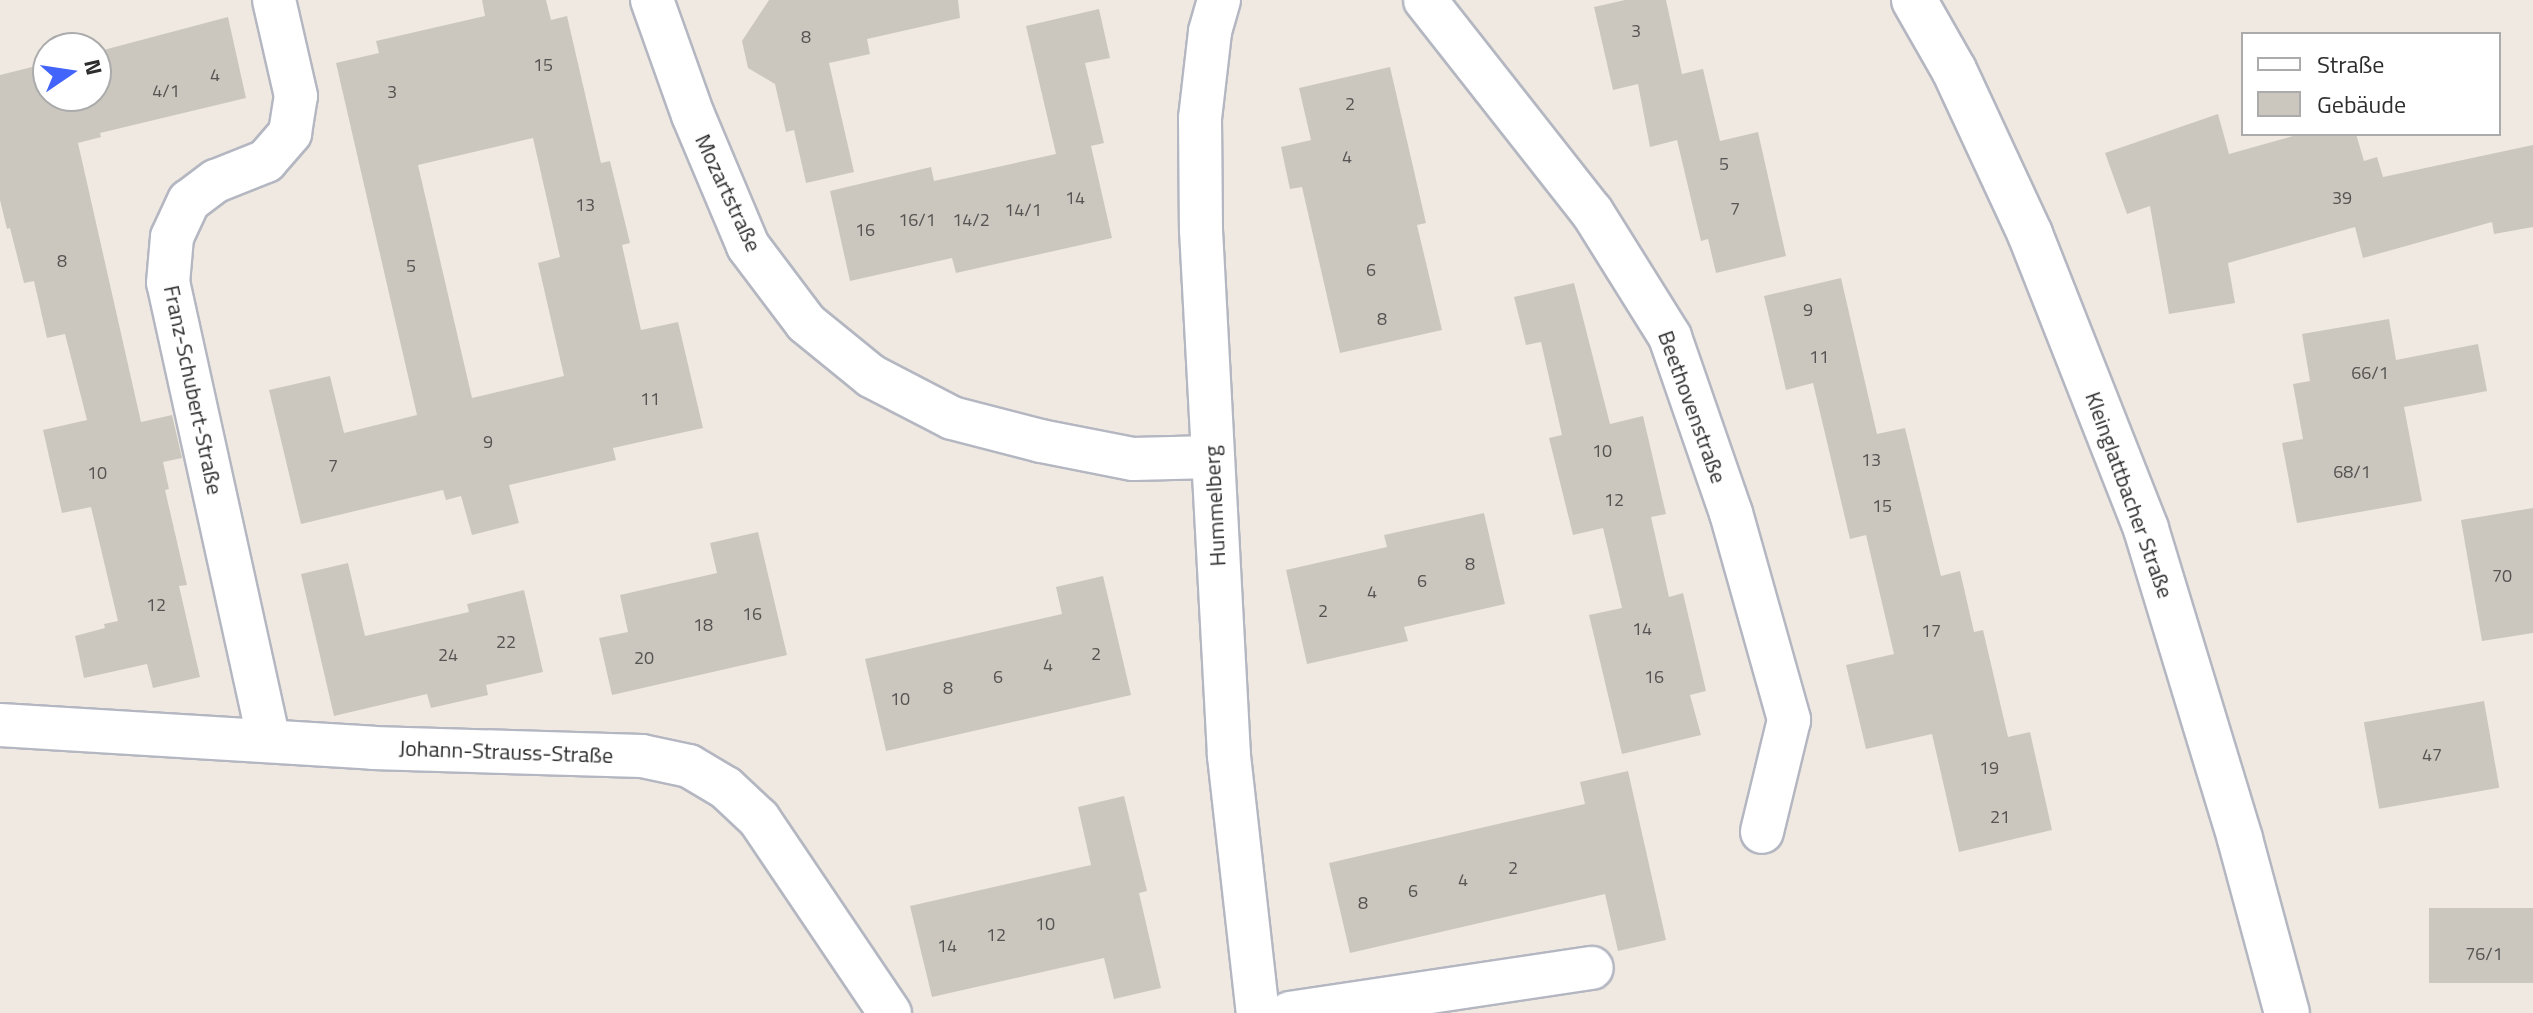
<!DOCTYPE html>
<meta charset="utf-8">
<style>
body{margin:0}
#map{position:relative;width:2533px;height:1013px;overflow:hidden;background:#efe9e1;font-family:"Titillium Web",sans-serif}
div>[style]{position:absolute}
.building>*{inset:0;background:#cbc7bf;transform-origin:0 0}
.roads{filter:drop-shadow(2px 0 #b4b7c1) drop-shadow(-2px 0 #b4b7c1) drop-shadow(0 2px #b4b7c1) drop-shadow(0 -2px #b4b7c1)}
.street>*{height:42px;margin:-21px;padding:0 21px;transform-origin:21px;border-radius:21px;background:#fff}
.secondary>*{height:44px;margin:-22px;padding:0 22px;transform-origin:22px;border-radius:22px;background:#fff}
span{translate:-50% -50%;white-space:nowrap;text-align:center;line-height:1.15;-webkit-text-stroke:8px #fff;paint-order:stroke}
.number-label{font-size:18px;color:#555452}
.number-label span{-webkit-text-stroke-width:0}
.street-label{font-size:22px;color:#2e2e2e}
.legend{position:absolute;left:2241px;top:32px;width:260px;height:104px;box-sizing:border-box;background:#fff;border:2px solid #ababab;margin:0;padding:10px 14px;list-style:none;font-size:24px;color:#2e2e2e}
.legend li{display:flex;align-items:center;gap:16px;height:40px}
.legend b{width:40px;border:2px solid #ababab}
.north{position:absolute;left:32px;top:32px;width:80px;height:80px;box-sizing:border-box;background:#fff;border:2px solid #ababab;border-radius:50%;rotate:77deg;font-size:22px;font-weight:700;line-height:32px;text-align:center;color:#2e2e2e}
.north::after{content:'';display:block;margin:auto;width:28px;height:36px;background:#4264fb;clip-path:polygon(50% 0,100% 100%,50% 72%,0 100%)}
</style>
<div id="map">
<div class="building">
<div style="clip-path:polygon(evenodd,482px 0,546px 0,551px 20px,567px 16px,601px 163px,610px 161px,630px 243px,622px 245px,641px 330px,678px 322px,703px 428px,613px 448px,616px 460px,509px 485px,519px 523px,472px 535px,461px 496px,446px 500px,443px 490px,301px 524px,269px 390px,330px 376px,344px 433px,417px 415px,336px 63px,379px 53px,376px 41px,485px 16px,482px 0,533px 138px,560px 257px,538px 263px,564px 376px,472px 398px,418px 165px,533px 138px)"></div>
<div style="clip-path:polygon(769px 0,958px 0,960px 18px,867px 39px,870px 54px,829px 63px,854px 172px,806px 183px,794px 130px,786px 132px,775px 84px,748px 68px,742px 41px)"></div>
<div style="clip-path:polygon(1625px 0,1666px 0,1682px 74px,1703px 69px,1720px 141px,1758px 132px,1786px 256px,1716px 273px,1708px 239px,1701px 241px,1677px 140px,1650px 147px,1638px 84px,1613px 90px,1594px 7px)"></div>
<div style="clip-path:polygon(1099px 9px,1110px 58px,1085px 63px,1104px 143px,1091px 146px,1112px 238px,956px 273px,952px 258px,850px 281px,830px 191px,931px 167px,934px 181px,1056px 154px,1026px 26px)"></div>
<div style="clip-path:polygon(228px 17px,246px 98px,100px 133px,101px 137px,78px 143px,141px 422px,172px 415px,182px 458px,163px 462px,169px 489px,165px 490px,187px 585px,179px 586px,200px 677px,153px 688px,147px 664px,84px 678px,75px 636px,105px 628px,104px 624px,118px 621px,91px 507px,62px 513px,43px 430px,87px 420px,65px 334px,47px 338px,34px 281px,24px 283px,10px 228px,7px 229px,0 200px,0 75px,48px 63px,48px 96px,96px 96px,96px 52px)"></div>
<div style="clip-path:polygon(1390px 67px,1426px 223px,1417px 225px,1442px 330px,1340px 353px,1302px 187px,1290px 189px,1281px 147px,1311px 140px,1299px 88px)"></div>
<div style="clip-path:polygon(2218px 114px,2229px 154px,2300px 134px,2356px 134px,2364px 161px,2377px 157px,2383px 177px,2533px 145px,2533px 227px,2494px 234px,2492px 222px,2363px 258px,2355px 227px,2228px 263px,2235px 303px,2169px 314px,2150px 206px,2127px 214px,2105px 153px)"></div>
<div style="clip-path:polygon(1841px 278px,1877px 434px,1905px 428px,1941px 576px,1960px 571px,1974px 632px,1983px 630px,2008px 737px,2030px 732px,2052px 830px,1959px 852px,1932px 734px,1866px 749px,1846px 665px,1894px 654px,1866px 535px,1850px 539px,1813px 383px,1786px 390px,1764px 296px)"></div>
<div style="clip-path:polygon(1574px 283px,1610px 424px,1643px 416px,1666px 514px,1651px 517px,1669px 597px,1683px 593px,1706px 691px,1690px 695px,1701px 735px,1622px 754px,1589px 615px,1622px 608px,1603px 528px,1573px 535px,1549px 438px,1562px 435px,1541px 342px,1526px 345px,1514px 297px)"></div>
<div style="clip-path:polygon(2389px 319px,2396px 360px,2478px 344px,2487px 391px,2404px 407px,2422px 501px,2297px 523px,2282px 443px,2303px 439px,2293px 384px,2310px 381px,2302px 334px)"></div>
<div style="clip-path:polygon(2533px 508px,2533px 633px,2482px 641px,2461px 520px)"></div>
<div style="clip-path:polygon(1484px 513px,1505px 604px,1404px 627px,1408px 641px,1307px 664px,1286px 570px,1387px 547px,1384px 535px)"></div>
<div style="clip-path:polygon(758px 532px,787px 655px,612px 695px,599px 638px,628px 632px,620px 595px,717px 573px,710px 543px)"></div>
<div style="clip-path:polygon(348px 563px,365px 636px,469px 612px,467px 604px,524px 590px,543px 672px,486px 685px,488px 695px,431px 708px,427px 694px,334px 716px,301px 574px)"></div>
<div style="clip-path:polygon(1103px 576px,1131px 695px,886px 751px,865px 659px,1062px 614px,1056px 587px)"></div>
<div style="left:2484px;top:701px;width:88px;height:122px;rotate:80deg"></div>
<div style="clip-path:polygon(1628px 771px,1666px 940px,1618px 951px,1605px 894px,1350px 953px,1329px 863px,1585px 804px,1580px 782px)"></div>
<div style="clip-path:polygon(1124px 796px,1147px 891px,1139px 893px,1161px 988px,1114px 999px,1104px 958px,932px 997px,910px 906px,1091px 865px,1078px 807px)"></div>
<div style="left:2533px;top:908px;width:75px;height:104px;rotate:90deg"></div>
</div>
<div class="roads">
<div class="street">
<div style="left:652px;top:0;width:122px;rotate:70.4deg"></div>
<div style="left:693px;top:115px;width:142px;rotate:67.2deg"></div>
<div style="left:748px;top:246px;width:96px;rotate:53deg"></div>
<div style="left:806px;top:323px;width:84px;rotate:39.2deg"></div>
<div style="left:871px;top:376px;width:91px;rotate:27.4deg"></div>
<div style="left:952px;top:418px;width:92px;rotate:14.5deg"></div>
<div style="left:1041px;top:441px;width:94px;rotate:11.1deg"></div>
<div style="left:1133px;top:459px;width:79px;rotate:-1.5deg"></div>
<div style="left:1219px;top:0;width:33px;rotate:106deg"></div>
<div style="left:1210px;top:32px;width:87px;rotate:96.6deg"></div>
<div style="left:1200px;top:118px;width:112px;rotate:89.5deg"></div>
<div style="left:1201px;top:230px;width:527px;rotate:86.95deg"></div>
<div style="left:1229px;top:756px;width:259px;rotate:83.6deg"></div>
<div style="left:1425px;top:0;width:270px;rotate:51.8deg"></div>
<div style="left:1592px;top:212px;width:147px;rotate:58deg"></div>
<div style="left:1670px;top:337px;width:186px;rotate:70.9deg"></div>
<div style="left:1731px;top:513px;width:215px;rotate:74.3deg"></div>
<div style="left:1789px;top:720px;width:115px;rotate:103.6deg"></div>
<div style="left:0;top:725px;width:374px;rotate:3.5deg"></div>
<div style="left:373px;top:748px;width:269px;rotate:1.7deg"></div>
<div style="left:642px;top:756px;width:48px;rotate:12deg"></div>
<div style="left:689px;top:766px;width:43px;rotate:30.7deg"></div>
<div style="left:726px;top:788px;width:45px;rotate:43.2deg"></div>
<div style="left:759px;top:819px;width:234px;rotate:56deg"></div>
<div style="left:269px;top:741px;width:469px;rotate:-102.4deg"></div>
<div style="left:168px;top:283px;width:46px;rotate:-85deg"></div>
<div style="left:172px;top:237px;width:40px;rotate:-65deg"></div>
<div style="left:189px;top:201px;width:34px;rotate:-37deg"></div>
<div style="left:216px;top:181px;width:54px;rotate:-21.8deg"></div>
<div style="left:266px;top:161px;width:37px;rotate:-49deg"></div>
<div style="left:290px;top:133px;width:37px;rotate:-81deg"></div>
<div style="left:296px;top:96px;width:98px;rotate:-102.9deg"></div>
<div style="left:1290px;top:1013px;width:305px;rotate:-8.5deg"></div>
</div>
<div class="secondary">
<div style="left:1914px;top:0;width:81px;rotate:60.3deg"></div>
<div style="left:1954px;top:70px;width:181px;rotate:65.1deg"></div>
<div style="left:2030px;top:234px;width:317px;rotate:68.5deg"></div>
<div style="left:2146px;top:529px;width:324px;rotate:73.1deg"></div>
<div style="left:2240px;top:839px;width:180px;rotate:74.9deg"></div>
</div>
</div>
<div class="number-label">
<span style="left:1636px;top:31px">3</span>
<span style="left:806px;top:37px">8</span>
<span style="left:543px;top:65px">15</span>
<span style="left:215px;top:75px">4</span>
<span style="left:166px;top:91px">4/1</span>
<span style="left:392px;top:92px">3</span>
<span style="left:1350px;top:104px">2</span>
<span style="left:1347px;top:157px">4</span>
<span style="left:1724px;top:164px">5</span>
<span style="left:1075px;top:198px">14</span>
<span style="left:2342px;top:198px">39</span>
<span style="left:585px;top:205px">13</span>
<span style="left:1735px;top:209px">7</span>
<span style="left:1023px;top:210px">14/1</span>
<span style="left:917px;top:220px">16/1</span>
<span style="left:971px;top:220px">14/2</span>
<span style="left:865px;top:230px">16</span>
<span style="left:62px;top:261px">8</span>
<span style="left:411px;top:266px">5</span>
<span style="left:1371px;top:270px">6</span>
<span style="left:1808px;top:310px">9</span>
<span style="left:1382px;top:319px">8</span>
<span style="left:1819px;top:357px">11</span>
<span style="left:2370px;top:373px">66/1</span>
<span style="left:650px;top:399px">11</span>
<span style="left:488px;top:442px">9</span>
<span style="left:1602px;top:451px">10</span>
<span style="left:1871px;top:460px">13</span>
<span style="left:333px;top:466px">7</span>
<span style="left:2352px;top:472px">68/1</span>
<span style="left:97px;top:473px">10</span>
<span style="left:1614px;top:500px">12</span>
<span style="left:1882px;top:506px">15</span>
<span style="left:1470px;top:564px">8</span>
<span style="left:2502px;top:576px">70</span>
<span style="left:1422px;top:581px">6</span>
<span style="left:1372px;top:592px">4</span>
<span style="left:156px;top:605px">12</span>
<span style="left:1323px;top:611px">2</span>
<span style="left:752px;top:614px">16</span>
<span style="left:703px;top:625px">18</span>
<span style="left:1642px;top:629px">14</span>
<span style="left:1931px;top:631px">17</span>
<span style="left:506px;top:642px">22</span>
<span style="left:1096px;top:654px">2</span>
<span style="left:448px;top:655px">24</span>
<span style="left:644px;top:658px">20</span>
<span style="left:1048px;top:665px">4</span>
<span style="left:998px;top:677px">6</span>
<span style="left:1654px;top:677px">16</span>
<span style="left:948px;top:688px">8</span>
<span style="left:900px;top:699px">10</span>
<span style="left:2432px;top:755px">47</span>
<span style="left:1989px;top:768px">19</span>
<span style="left:2000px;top:817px">21</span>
<span style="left:1513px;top:868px">2</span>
<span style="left:1463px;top:880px">4</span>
<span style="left:1413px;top:891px">6</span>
<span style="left:1363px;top:903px">8</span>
<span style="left:1045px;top:924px">10</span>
<span style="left:996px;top:935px">12</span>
<span style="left:947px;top:946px">14</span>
<span style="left:2484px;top:954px">76/1</span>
</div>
<div class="street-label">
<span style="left:728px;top:193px;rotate:65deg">Mozartstraße</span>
<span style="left:193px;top:390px;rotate:78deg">Franz-Schubert-Straße</span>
<span style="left:1692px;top:407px;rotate:70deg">Beethovenstraße</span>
<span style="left:2129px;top:495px;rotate:70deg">Kleinglattbacher Straße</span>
<span style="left:1215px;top:506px;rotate:-93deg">Hummelberg</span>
<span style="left:506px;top:752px;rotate:2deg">Johann-Strauss-Straße</span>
</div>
<ul class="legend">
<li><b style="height:10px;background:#fff"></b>Straße</li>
<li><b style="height:22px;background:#cbc7bf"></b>Gebäude</li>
</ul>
<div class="north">N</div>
</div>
